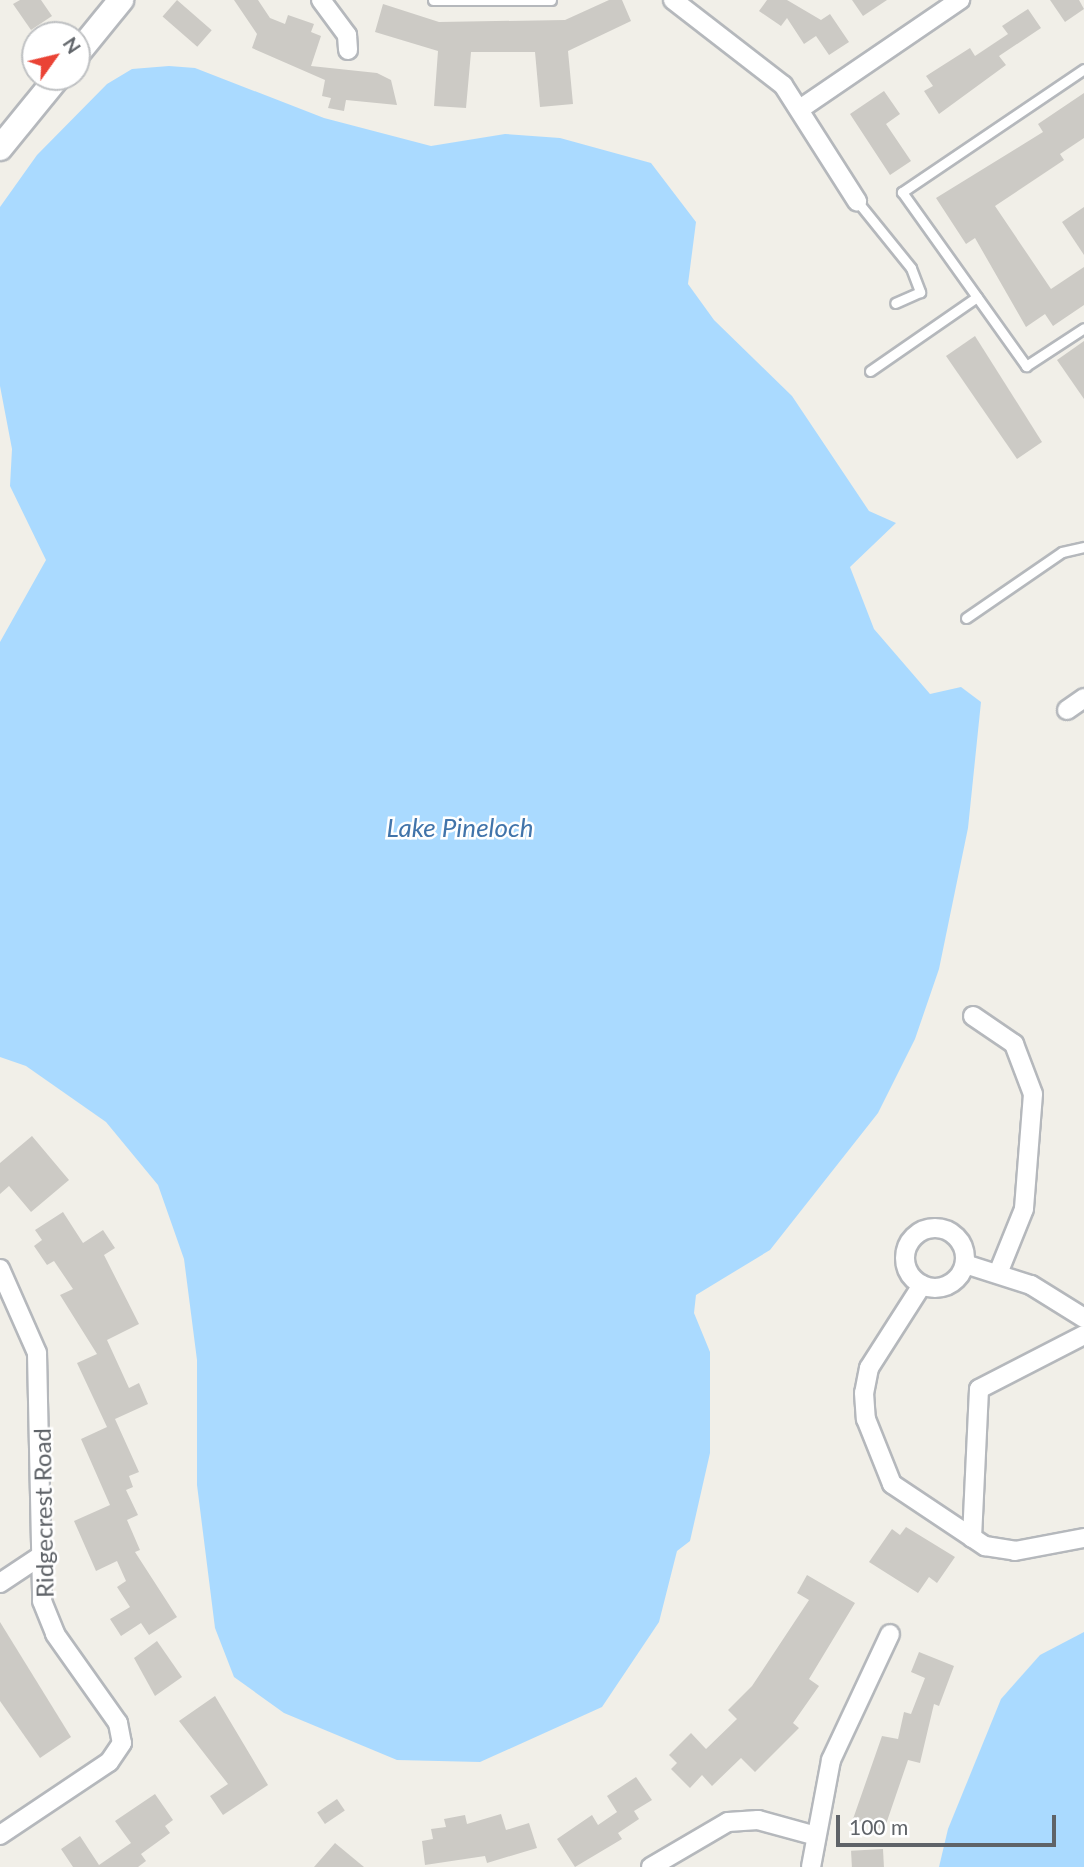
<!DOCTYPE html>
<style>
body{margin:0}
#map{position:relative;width:1084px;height:1867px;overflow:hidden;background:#f1efe8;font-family:Lato,sans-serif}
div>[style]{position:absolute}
.water>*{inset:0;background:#aadaff}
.building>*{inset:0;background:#cccac5;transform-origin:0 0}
.roads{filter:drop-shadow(2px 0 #b5b8bc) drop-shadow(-2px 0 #b5b8bc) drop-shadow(0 2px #b5b8bc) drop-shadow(0 -2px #b5b8bc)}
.lane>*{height:9px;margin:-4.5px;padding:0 4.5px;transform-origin:4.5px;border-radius:4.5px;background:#fff}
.street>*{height:18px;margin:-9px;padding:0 9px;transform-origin:9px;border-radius:9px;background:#fff}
.street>.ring{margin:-9px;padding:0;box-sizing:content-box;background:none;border:18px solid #fff;border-radius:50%}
.secondary>*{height:24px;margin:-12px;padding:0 12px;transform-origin:12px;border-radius:12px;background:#fff}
span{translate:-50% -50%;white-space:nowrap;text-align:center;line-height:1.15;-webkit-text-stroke:5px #fff;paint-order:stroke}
.street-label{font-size:24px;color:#5f6368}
.water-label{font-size:26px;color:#4174aa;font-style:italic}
.north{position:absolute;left:21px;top:21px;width:70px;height:70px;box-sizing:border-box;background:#fff;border:2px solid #bfc1c3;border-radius:50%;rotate:56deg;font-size:19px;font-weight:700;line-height:28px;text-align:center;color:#5f6368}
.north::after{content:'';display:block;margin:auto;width:24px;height:32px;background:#ea4335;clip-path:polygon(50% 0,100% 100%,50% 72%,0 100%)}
.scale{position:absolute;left:836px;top:1815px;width:220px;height:32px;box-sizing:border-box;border:4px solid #5f6368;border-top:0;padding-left:9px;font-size:21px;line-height:24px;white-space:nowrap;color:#5f6368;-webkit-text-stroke:5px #fff;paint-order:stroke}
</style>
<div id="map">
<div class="water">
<div style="clip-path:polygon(169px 66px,195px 68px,324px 118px,431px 146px,505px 134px,560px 138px,651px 163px,696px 222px,688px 284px,714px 320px,792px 396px,869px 511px,896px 523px,850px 567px,874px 629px,930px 694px,961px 687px,981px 702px,968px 828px,939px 969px,915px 1039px,878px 1113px,770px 1250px,696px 1295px,694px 1313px,710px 1352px,710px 1453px,690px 1541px,677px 1551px,659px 1622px,602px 1707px,480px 1762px,397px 1760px,284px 1713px,234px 1677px,215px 1628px,197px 1485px,197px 1360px,184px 1259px,158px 1185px,106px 1122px,26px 1066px,0 1057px,0 642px,46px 560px,10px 486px,12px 449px,0 386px,0 207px,37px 155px,107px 84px,132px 69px)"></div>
<div style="clip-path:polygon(1084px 1632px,1084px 1867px,939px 1867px,948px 1829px,1001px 1699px,1040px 1655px)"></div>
</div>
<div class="building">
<div style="clip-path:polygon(20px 0,41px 0,52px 16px,31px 30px,13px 4px)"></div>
<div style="left:177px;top:0;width:46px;height:22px;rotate:41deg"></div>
<div style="clip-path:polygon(234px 0,258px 0,270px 18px,285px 24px,288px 15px,314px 24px,311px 32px,321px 36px,311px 66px,377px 73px,391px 80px,397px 105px,346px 100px,344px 111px,328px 108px,331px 98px,322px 96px,325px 80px,252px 48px,257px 34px)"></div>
<div style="clip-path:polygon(609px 0,622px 0,631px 21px,568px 51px,573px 104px,540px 107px,535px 52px,471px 52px,466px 108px,434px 106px,438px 51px,375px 32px,383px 4px,439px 22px,565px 20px)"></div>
<div style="clip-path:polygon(767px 0,787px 0,821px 20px,830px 14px,849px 42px,829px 55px,816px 36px,804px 44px,787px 18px,781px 26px,759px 11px)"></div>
<div style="clip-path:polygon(852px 0,887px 0,863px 16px)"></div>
<div style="clip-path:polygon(1050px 0,1079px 0,1084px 9px,1065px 22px)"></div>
<div style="clip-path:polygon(1028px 9px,1041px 28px,999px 56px,1006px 65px,939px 114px,924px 91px,933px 86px,926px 76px,970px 48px,975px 56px,1008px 34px,1002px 26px)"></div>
<div style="clip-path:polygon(884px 91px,900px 114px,886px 124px,911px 161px,890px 175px,850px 114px)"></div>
<div style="clip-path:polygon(1084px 93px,1084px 138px,1060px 154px,1064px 160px,995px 206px,1051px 289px,1084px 267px,1084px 305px,1053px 326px,1045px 314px,1026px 327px,975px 238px,966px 244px,936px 198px,1043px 132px,1038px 124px)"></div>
<div style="clip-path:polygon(1084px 207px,1084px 255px,1062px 222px)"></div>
<div style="clip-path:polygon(975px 336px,1042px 442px,1017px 459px,946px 356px)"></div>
<div style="clip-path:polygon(1084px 341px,1084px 399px,1057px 360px)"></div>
<div style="clip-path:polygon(32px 1136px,69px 1180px,31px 1212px,9px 1186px,0 1194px,0 1163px)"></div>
<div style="clip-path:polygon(63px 1212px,83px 1243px,103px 1230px,115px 1248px,104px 1255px,139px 1324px,107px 1340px,129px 1388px,139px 1383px,148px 1404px,115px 1419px,139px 1472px,129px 1476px,133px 1487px,126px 1490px,138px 1515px,127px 1520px,140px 1550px,135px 1552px,177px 1617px,149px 1635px,141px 1623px,121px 1636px,110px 1619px,130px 1607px,117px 1587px,126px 1581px,117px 1561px,96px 1571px,74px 1521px,110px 1505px,81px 1439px,107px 1427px,77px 1363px,97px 1354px,60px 1295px,73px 1289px,54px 1261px,47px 1265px,34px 1246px,42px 1240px,35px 1230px)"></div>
<div style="clip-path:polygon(906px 1527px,955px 1557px,937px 1583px,929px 1577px,918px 1593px,869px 1562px,892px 1529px,900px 1535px)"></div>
<div style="clip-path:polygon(807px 1575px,855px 1603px,809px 1679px,819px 1686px,793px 1723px,799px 1728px,755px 1772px,741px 1758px,712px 1786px,702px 1775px,690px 1788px,671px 1769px,677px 1763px,669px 1755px,691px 1733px,706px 1749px,737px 1719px,728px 1710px,752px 1686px,809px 1600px,797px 1593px)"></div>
<div style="clip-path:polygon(0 1622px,71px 1737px,40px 1758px,0 1701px)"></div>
<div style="clip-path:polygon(157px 1641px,182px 1677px,155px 1696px,134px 1658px)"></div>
<div style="clip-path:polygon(919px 1652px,954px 1666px,939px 1706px,934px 1704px,920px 1763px,908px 1760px,884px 1830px,853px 1819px,882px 1736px,898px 1739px,904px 1712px,911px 1714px,925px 1678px,911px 1672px)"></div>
<div style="clip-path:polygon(215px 1696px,268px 1785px,223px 1815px,210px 1796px,228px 1784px,179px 1721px)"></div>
<div style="clip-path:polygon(636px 1777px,652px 1800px,634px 1811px,639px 1819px,618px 1833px,622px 1839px,575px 1867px,557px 1839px,592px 1815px,598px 1825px,617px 1812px,607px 1796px)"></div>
<div style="clip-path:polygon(155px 1794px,173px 1820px,165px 1826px,170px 1833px,141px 1854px,146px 1861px,138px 1867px,73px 1867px,61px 1849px,80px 1836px,99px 1865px,131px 1843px,115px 1821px)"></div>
<div style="left:337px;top:1799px;width:14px;height:24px;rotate:56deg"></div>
<div style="clip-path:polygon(501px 1814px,506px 1830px,529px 1823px,537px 1848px,487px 1863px,485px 1856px,425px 1865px,422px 1841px,433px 1839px,431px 1829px,446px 1827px,444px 1819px,465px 1815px,467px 1824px)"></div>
<div style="clip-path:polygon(335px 1843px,364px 1867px,314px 1867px)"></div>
<div style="left:883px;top:1849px;width:18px;height:32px;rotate:87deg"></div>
</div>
<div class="roads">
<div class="lane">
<div style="left:433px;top:0;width:118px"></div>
<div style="left:1084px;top:69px;width:220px;rotate:145.9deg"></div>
<div style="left:902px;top:192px;width:214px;rotate:54.5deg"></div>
<div style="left:1026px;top:366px;width:69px;rotate:-33.2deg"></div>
<div style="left:857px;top:201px;width:86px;rotate:51.1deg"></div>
<div style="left:911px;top:268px;width:26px;rotate:69deg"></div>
<div style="left:920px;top:292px;width:27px;rotate:156deg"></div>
<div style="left:870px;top:371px;width:130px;rotate:-34.7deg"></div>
<div style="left:966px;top:618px;width:116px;rotate:-34.5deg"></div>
<div style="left:1062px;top:552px;width:23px;rotate:-13deg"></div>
</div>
<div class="street">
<div style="left:321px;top:0;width:44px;rotate:53.4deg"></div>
<div style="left:347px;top:35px;width:15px;rotate:86deg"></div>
<div style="left:673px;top:0;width:139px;rotate:37.7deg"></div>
<div style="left:783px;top:85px;width:138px;rotate:57.5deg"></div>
<div style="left:800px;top:109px;width:194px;rotate:-34.3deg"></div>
<div style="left:1067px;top:710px;width:21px;rotate:-35deg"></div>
<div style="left:973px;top:1016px;width:50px;rotate:34.3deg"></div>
<div style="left:1014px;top:1044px;width:53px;rotate:69.2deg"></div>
<div style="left:1033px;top:1094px;width:115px;rotate:94.5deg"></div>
<div style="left:1024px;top:1209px;width:67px;rotate:112deg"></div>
<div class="ring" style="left:905px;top:1228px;width:42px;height:42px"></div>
<div style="left:965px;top:1264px;width:69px;rotate:17.7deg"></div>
<div style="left:1031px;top:1285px;width:62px;rotate:31.9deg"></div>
<div style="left:0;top:1269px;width:92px;rotate:66.2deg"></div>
<div style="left:37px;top:1353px;width:248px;rotate:88.8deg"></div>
<div style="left:42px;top:1601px;width:35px;rotate:68deg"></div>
<div style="left:55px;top:1634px;width:109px;rotate:54.7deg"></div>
<div style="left:118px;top:1723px;width:20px;rotate:79deg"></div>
<div style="left:122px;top:1743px;width:23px;rotate:124deg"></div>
<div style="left:109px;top:1762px;width:131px;rotate:146.2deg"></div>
<div style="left:922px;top:1285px;width:98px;rotate:122.6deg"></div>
<div style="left:869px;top:1368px;width:25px;rotate:101deg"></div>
<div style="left:864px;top:1393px;width:26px;rotate:86deg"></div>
<div style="left:866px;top:1419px;width:70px;rotate:68.2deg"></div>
<div style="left:892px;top:1484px;width:112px;rotate:33.7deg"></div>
<div style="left:985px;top:1546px;width:30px;rotate:9deg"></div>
<div style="left:1015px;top:1551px;width:70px;rotate:-10.7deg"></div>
<div style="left:972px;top:1538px;width:149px;rotate:-87.3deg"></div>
<div style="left:979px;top:1389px;width:118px;rotate:-27.2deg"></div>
<div style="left:0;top:1583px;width:47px;rotate:-33.7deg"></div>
<div style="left:651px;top:1867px;width:89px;rotate:-30.3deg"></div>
<div style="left:728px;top:1822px;width:30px;rotate:-4deg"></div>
<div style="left:758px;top:1820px;width:60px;rotate:15.4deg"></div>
<div style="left:811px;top:1867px;width:109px;rotate:-79.4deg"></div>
<div style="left:831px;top:1760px;width:139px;rotate:-64.9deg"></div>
</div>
<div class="secondary">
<div style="left:77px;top:54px;width:70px;rotate:-50.8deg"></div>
<div style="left:0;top:148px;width:92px;rotate:-50.8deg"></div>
</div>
</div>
<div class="street-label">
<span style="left:43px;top:1513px;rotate:-91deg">Ridgecrest Road</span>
</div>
<div class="water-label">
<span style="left:460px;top:828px">Lake Pineloch</span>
</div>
<div class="north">N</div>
<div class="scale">100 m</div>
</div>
